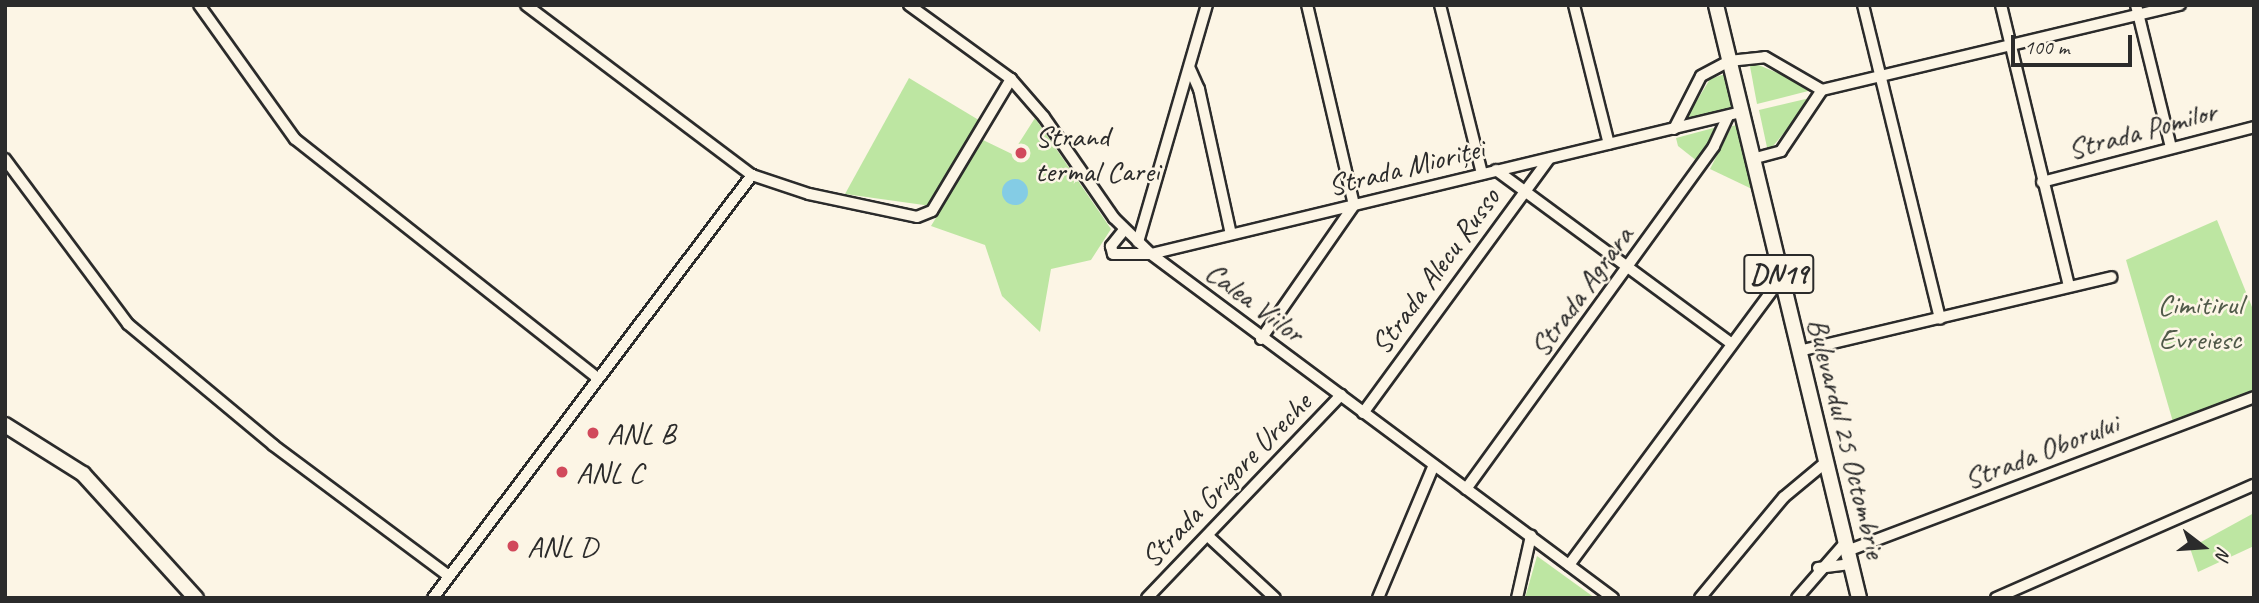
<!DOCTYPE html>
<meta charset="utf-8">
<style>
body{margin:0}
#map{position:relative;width:2259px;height:603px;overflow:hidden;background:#fcf5e5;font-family:Caveat,sans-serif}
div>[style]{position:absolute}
.green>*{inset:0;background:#bde6a2}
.water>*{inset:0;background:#84cce5}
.round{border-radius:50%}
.roads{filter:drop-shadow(2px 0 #2b2b2b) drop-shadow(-2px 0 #2b2b2b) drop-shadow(0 2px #2b2b2b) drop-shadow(0 -2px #2b2b2b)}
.minor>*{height:10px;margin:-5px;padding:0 5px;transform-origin:5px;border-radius:5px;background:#fcf5e5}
.major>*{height:14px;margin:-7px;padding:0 7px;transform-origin:7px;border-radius:7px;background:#fcf5e5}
.dots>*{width:19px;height:19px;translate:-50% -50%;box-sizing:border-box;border:4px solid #fcf5e5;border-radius:50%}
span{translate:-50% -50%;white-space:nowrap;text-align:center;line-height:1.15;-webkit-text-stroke:5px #fcf5e5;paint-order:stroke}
.shield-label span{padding:2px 5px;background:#fcf5e5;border:2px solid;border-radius:5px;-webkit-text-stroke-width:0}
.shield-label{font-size:28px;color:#2b2b2b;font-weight:700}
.street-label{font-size:30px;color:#2b2b2b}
.poi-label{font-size:30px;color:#2b2b2b}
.left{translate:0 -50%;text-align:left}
.park-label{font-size:30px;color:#505a49}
.frame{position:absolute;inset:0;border:7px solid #2b2b2b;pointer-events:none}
.north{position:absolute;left:2168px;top:512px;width:70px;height:70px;-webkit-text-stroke:5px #fcf5e5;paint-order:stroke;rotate:107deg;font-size:19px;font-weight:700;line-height:28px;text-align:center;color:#2b2b2b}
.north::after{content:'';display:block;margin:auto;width:24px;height:32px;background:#2b2b2b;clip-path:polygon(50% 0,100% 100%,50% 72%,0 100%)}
.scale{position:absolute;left:2011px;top:35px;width:121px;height:32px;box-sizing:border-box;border:4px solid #2b2b2b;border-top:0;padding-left:9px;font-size:21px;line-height:24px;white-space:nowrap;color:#2b2b2b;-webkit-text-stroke:5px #fcf5e5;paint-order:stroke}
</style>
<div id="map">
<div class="green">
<div style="clip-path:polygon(1749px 61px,1816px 89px,1757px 104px)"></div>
<div style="clip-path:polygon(1725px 74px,1735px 111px,1684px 122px,1710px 79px)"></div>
<div style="clip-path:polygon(909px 78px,982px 122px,931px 206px,845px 194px)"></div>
<div style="clip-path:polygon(1814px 97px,1768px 152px,1759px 110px)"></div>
<div style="clip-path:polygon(1035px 118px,1111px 229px,1091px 260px,1051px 269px,1040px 332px,1002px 296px,985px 245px,931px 226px,983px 140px,1012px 154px)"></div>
<div style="clip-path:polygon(1738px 125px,1753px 188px,1752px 189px,1710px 169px,1732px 126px)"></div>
<div style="clip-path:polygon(1721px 126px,1702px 165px,1678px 146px,1676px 138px)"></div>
<div style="clip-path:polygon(2217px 220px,2254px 312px,2254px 391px,2173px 422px,2126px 260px)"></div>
<div style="clip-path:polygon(2254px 513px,2254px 546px,2198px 572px,2190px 548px)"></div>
<div style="clip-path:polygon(1537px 556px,1595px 598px,1525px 598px)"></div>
</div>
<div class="water">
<div class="round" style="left:1002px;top:179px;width:26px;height:26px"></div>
</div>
<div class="roads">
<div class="minor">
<div style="left:199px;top:5px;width:165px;rotate:54.4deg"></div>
<div style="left:295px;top:139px;width:386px;rotate:38.3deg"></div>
<div style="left:526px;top:5px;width:283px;rotate:37deg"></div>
<div style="left:752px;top:175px;width:60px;rotate:18.4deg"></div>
<div style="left:809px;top:194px;width:110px;rotate:12deg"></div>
<div style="left:917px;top:217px;width:16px;rotate:-22deg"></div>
<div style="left:932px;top:211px;width:154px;rotate:-59.1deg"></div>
<div style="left:909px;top:5px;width:126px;rotate:36deg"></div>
<div style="left:1011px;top:79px;width:50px;rotate:49deg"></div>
<div style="left:1044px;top:117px;width:123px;rotate:55.3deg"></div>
<div style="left:1114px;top:218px;width:52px;rotate:44.2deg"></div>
<div style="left:1151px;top:254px;width:576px;rotate:36.67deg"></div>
<div style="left:1440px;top:5px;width:174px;rotate:76deg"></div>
<div style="left:1574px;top:5px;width:143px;rotate:75.9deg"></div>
<div style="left:1863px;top:5px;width:323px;rotate:76.2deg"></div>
<div style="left:2001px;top:5px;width:289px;rotate:76.4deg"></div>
<div style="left:2136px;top:5px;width:146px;rotate:76.2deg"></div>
<div style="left:1190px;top:69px;width:22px;rotate:66deg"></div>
<div style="left:1199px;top:89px;width:148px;rotate:77.6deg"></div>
<div style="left:1822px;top:90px;width:368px;rotate:-13.4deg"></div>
<div style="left:1674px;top:129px;width:59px;rotate:-63deg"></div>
<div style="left:1701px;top:76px;width:32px;rotate:-28deg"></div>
<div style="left:1729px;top:61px;width:36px;rotate:-6deg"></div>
<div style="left:1765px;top:57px;width:66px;rotate:30.1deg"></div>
<div style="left:5px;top:159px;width:206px;rotate:53.3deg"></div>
<div style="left:128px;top:324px;width:189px;rotate:39.8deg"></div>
<div style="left:273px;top:445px;width:219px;rotate:36.7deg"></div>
<div style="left:1752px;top:159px;width:30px;rotate:-15deg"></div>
<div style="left:1781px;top:151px;width:73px;rotate:-56.1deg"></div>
<div style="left:1496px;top:170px;width:292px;rotate:36.4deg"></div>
<div style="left:2042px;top:182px;width:219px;rotate:-14.5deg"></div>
<div style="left:1124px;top:230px;width:21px;rotate:129deg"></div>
<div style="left:1111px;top:246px;width:8px;rotate:76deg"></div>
<div style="left:1113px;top:254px;width:38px"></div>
<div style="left:1151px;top:254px;width:607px;rotate:-13.53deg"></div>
<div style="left:1138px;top:242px;width:247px;rotate:-73.8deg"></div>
<div style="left:1261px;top:339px;width:163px;rotate:-55.2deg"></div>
<div style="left:1354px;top:205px;width:205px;rotate:-103.2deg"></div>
<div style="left:1799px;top:351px;width:321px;rotate:-13.3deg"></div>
<div style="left:1363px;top:413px;width:315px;rotate:-53.8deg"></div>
<div style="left:1466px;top:489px;width:423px;rotate:-54.1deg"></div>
<div style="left:1714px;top:146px;width:33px;rotate:-65deg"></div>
<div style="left:1208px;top:536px;width:91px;rotate:42.8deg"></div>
<div style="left:1847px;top:551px;width:435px;rotate:-20.7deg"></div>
<div style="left:1569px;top:565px;width:356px;rotate:-53.5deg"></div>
<div style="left:1818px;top:568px;width:32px;rotate:-7deg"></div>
<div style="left:433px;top:598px;width:530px;rotate:-52.98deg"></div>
<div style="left:1147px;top:598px;width:281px;rotate:-46.3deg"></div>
<div style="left:1378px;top:598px;width:144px;rotate:-67.2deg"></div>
<div style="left:1517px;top:598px;width:64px;rotate:-77.3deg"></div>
<div style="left:1700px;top:598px;width:131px;rotate:-50.3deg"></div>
<div style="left:1784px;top:497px;width:55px;rotate:-39.8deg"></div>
<div style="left:1797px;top:598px;width:73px;rotate:-48.9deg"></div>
<div style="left:1996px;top:598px;width:282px;rotate:-23.7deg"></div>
</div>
<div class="major">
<div style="left:1716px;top:5px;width:610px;rotate:76.44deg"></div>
<div style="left:5px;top:425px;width:92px;rotate:32.1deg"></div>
<div style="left:83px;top:474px;width:168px;rotate:47.7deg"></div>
</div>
</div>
<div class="dots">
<div style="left:1021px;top:153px;background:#d1495b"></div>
<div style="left:593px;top:433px;background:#d1495b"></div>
<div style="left:562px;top:472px;background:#d1495b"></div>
<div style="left:513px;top:546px;background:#d1495b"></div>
</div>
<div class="shield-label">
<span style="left:1779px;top:274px">DN19</span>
</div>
<div class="street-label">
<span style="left:2142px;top:130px;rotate:-15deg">Strada Pomilor</span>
<span style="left:1406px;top:167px;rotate:-14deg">Strada Mioriței</span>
<span style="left:1435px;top:271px;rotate:-54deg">Strada Alecu Russo</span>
<span style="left:1581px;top:291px;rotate:-54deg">Strada Agrara</span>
<span style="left:1255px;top:302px;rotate:37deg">Calea Viilor</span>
<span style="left:1847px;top:438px;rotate:76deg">Bulevardul 25 Octombrie</span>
<span style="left:2041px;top:451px;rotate:-21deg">Strada Oborului</span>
<span style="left:1226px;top:480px;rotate:-46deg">Strada Grigore Ureche</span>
</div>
<div class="poi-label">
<span class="left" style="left:1035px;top:153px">Strand<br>termal Carei</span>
<span class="left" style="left:607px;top:433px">ANL B</span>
<span class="left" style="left:576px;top:472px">ANL C</span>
<span class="left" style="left:527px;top:546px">ANL D</span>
</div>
<div class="park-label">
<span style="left:2200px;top:321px">Cimitirul<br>Evreiesc</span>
</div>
<div class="frame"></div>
<div class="north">N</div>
<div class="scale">100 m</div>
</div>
